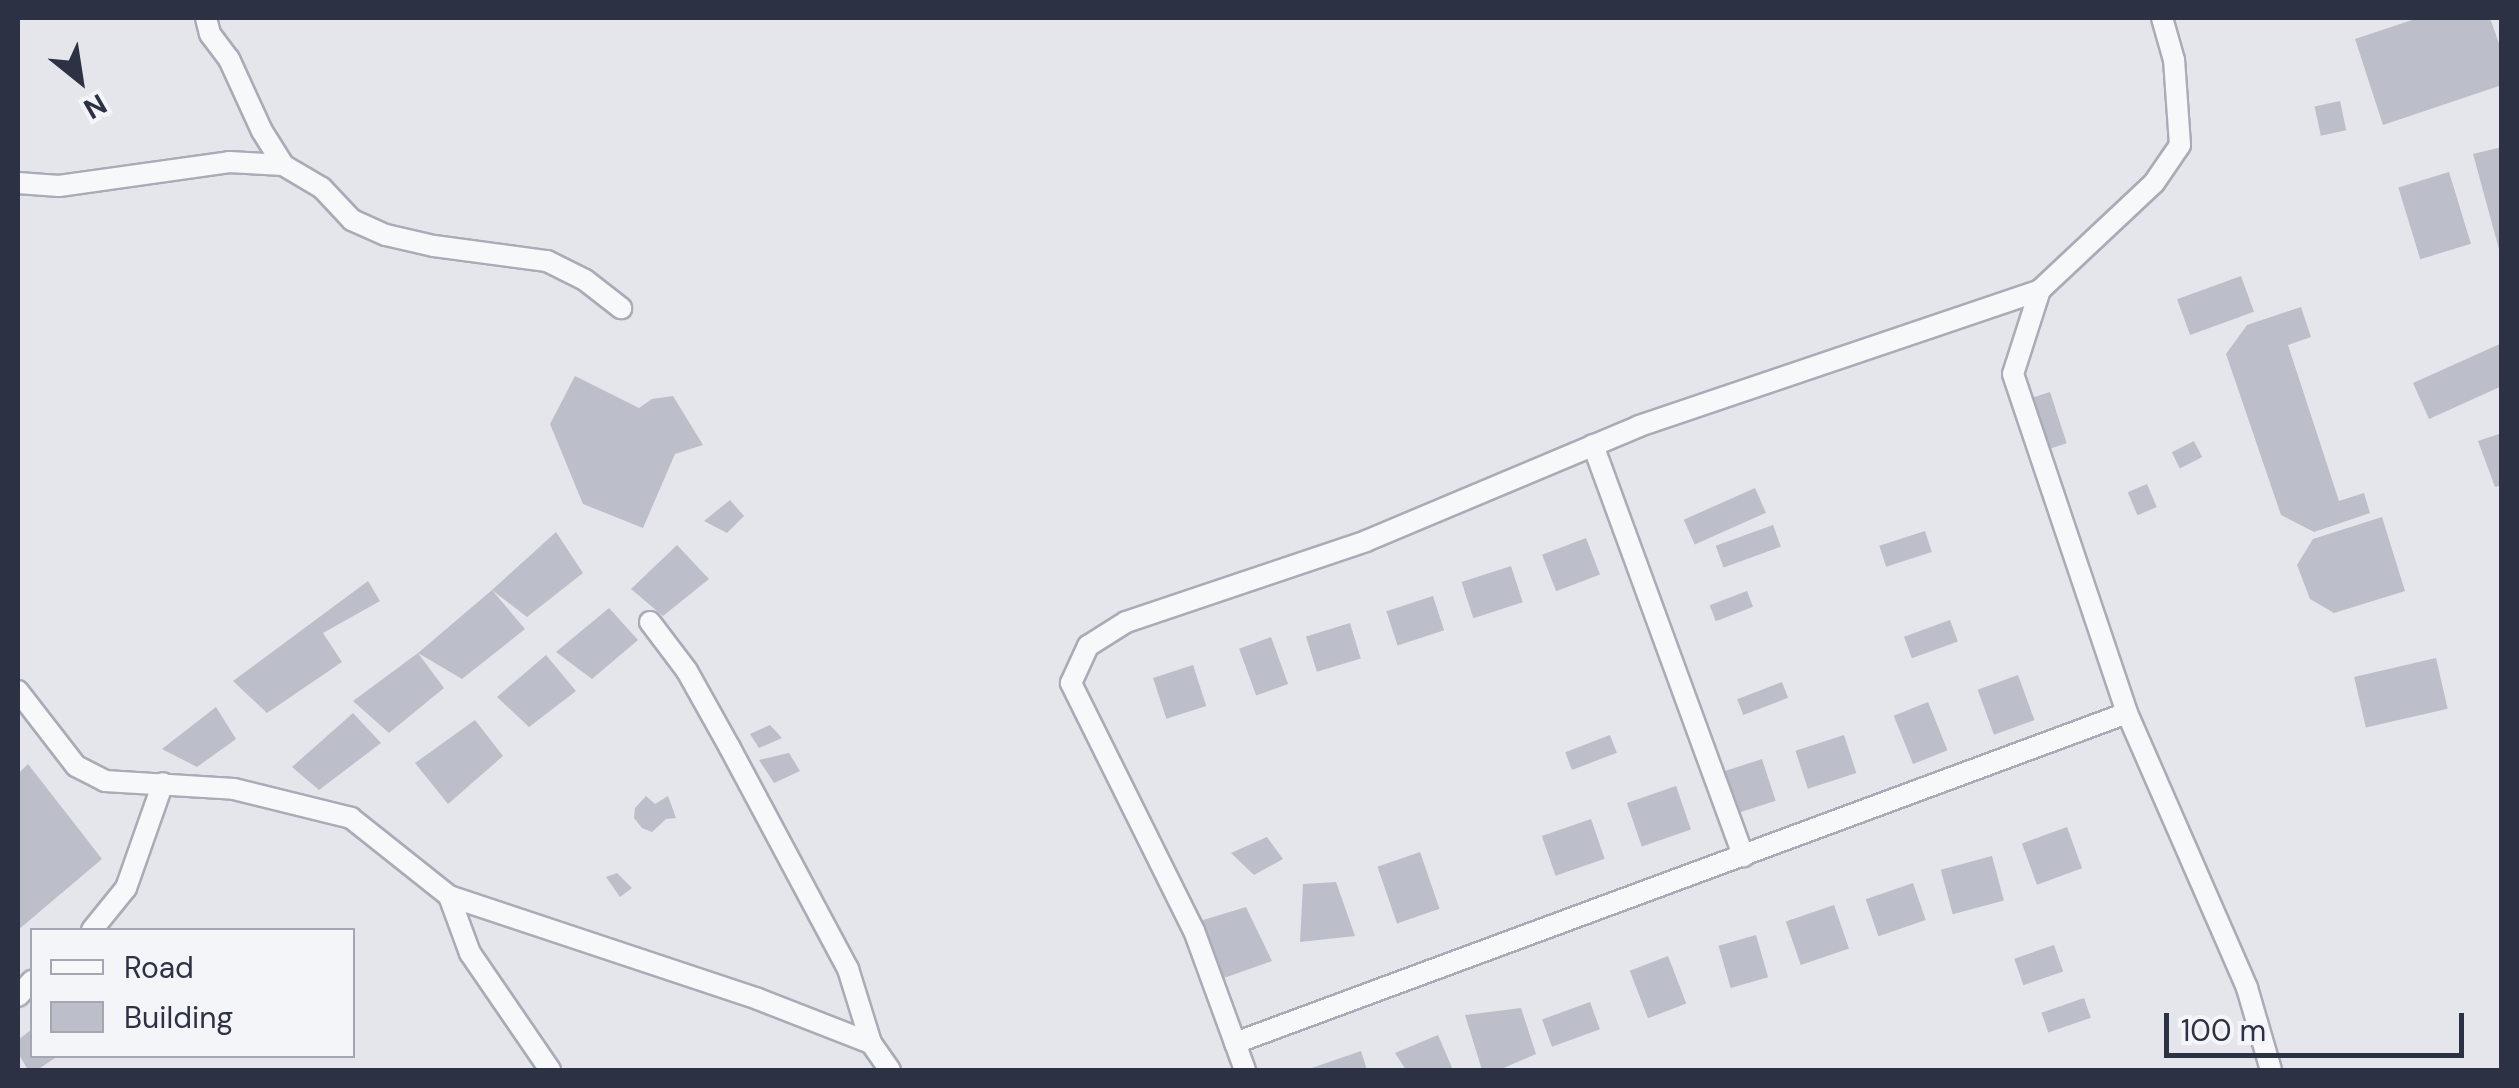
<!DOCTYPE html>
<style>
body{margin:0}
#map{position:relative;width:2519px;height:1088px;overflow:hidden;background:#e4e6ec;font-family:"DM Sans",sans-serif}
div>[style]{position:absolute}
.building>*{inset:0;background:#bcbfc9;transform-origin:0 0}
.roads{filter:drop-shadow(2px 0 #a9acb6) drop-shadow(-2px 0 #a9acb6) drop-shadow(0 2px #a9acb6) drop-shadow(0 -2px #a9acb6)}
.street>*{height:20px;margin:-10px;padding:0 10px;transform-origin:10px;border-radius:10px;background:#f7f8fa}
span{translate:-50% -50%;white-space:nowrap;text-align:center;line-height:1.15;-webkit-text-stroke:10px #f4f5f9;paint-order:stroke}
.frame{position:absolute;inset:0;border:20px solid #2c3244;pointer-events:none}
.legend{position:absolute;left:30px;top:928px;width:325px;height:130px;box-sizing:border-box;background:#f4f5f9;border:2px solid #a4a7b1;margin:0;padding:12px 18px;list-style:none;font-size:30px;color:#2c3244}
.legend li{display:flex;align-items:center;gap:20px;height:50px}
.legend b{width:50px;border:2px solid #a4a7b1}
.north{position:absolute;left:30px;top:30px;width:100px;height:100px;-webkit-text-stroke:8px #f4f5f9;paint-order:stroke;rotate:150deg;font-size:28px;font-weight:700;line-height:40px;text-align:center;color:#2c3244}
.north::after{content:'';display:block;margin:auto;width:35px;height:45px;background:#2c3244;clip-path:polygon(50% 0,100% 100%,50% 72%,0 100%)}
.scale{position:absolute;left:2164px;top:1013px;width:300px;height:45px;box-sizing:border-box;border:5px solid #2c3244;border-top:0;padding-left:12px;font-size:30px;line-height:35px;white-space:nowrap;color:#2c3244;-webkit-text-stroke:8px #f4f5f9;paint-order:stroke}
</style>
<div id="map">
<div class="building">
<div style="clip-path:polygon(2418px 18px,2490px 18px,2502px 52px,2502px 85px,2383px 125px,2355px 39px)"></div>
<div style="left:2340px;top:101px;width:30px;height:26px;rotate:78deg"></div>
<div style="clip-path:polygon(2502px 147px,2502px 252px,2500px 253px,2473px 154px)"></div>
<div style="left:2449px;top:172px;width:75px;height:53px;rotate:73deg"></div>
<div style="left:2241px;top:276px;width:38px;height:68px;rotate:70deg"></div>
<div style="clip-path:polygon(2301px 307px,2311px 337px,2288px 345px,2339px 501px,2364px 493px,2370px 513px,2314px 532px,2281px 515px,2226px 354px,2247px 325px)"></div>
<div style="clip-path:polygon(2502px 343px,2502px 386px,2429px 419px,2413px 383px)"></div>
<div style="clip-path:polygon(575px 376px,639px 408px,652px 399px,673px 396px,703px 445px,675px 454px,643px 528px,583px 504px,550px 424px)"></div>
<div style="left:2050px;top:392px;width:54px;height:19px;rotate:72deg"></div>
<div style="clip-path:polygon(2502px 433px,2502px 485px,2495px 487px,2478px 441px)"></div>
<div style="left:2194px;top:441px;width:18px;height:25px;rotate:63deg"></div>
<div style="left:2147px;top:484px;width:25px;height:21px;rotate:67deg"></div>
<div style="left:1755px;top:488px;width:27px;height:78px;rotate:66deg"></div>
<div style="clip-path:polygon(730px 500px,744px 516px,727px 533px,704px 521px)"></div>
<div style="clip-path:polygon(2382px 517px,2405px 591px,2334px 613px,2310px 599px,2297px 565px,2313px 539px)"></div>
<div style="left:1773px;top:525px;width:23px;height:61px;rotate:70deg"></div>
<div style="left:1925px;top:531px;width:22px;height:48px;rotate:72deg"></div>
<div style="clip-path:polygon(556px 532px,583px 573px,527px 617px,492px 590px)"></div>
<div style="left:1586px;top:538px;width:39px;height:47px;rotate:69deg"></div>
<div style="clip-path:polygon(677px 545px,709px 579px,663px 616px,631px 589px)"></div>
<div style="left:1511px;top:566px;width:38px;height:52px;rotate:72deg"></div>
<div style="clip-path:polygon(368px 581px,380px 601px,323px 633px,342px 662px,267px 713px,233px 681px)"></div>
<div style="clip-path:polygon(492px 590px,525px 629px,462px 679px,418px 653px)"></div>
<div style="left:1747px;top:591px;width:17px;height:40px;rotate:69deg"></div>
<div style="left:1433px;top:596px;width:36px;height:49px;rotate:72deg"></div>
<div style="clip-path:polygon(609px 608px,638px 640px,592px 679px,556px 652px)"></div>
<div style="left:1950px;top:620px;width:23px;height:49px;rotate:70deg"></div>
<div style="left:1350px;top:623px;width:37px;height:46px;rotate:73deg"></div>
<div style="left:1271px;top:637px;width:50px;height:34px;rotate:70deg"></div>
<div style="clip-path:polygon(418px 653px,444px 688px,389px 733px,353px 701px)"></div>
<div style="clip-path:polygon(546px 655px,576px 691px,529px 727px,497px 697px)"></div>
<div style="left:2436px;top:658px;width:52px;height:84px;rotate:77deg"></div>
<div style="left:1193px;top:665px;width:43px;height:42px;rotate:72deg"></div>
<div style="left:2018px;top:675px;width:48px;height:43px;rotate:70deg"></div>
<div style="left:1782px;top:682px;width:17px;height:48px;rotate:69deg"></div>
<div style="left:1928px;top:702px;width:52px;height:37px;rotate:68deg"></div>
<div style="clip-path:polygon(216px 707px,236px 739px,197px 767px,162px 749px)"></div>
<div style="clip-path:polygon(353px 713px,381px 743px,319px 790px,292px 767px)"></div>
<div style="clip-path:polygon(475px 720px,503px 756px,448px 804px,415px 763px)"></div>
<div style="clip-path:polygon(770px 725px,782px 738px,759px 748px,750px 734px)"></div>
<div style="left:1610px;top:735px;width:19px;height:48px;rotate:69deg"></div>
<div style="left:1844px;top:735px;width:40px;height:51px;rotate:72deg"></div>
<div style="clip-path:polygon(789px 753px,800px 771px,774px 783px,759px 760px)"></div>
<div style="left:1762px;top:759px;width:44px;height:42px;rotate:72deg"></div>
<div style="clip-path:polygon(28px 764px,102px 859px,18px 930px,18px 774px)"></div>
<div style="left:1676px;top:786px;width:46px;height:52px;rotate:71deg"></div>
<div style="clip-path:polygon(646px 796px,655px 804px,668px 796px,676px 818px,666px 819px,652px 832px,642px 828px,634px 818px,635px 808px)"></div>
<div style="left:1591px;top:819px;width:42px;height:52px;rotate:71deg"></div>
<div style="left:2067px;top:827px;width:44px;height:48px;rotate:70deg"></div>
<div style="clip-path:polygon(1267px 837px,1283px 859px,1254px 875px,1231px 853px)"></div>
<div style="left:1420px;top:852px;width:60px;height:45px;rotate:71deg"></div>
<div style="left:1992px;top:856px;width:46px;height:53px;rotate:75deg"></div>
<div style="clip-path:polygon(617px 873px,632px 888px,620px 897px,606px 877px)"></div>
<div style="clip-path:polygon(1336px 882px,1355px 936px,1300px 942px,1303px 884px)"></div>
<div style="left:1913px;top:883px;width:39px;height:50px;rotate:71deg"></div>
<div style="left:1834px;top:905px;width:46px;height:51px;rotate:71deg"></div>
<div style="clip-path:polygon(1246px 907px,1272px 961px,1221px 979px,1190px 924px)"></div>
<div style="left:1756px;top:935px;width:44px;height:39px;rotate:74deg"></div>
<div style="left:2054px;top:945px;width:28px;height:42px;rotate:71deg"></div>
<div style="left:1668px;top:956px;width:51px;height:41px;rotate:69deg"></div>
<div style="left:2084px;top:998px;width:21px;height:45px;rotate:71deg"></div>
<div style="left:1590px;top:1002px;width:29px;height:51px;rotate:70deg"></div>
<div style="clip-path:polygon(1521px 1008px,1536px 1054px,1499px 1070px,1482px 1070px,1465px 1015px)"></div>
<div style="clip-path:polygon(32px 1029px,32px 1056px,58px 1056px,37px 1070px,28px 1070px,18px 1053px,18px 1040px)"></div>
<div style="clip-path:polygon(1438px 1035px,1453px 1070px,1406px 1070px,1395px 1053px)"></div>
<div style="clip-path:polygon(1361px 1051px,1367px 1070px,1306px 1070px)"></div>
</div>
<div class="roads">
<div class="street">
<div style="left:206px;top:18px;width:16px;rotate:76deg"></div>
<div style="left:210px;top:34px;width:31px;rotate:53deg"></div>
<div style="left:229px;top:59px;width:79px;rotate:65.4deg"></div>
<div style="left:262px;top:131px;width:40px;rotate:58deg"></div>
<div style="left:283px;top:165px;width:45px;rotate:30.5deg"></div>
<div style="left:322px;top:188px;width:44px;rotate:46.8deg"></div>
<div style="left:352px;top:220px;width:37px;rotate:24deg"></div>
<div style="left:386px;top:235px;width:49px;rotate:12.9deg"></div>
<div style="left:434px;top:246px;width:114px;rotate:7.6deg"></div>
<div style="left:547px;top:261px;width:42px;rotate:26.6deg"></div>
<div style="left:585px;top:280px;width:46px;rotate:37.9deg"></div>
<div style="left:18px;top:183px;width:41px;rotate:4.2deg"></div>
<div style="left:59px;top:186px;width:172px;rotate:-8deg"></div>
<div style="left:229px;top:162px;width:54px;rotate:3.2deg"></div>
<div style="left:2040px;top:290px;width:88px;rotate:107.8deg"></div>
<div style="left:2013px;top:374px;width:358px;rotate:71.4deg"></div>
<div style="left:2127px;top:713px;width:300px;rotate:66.4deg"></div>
<div style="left:2247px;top:988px;width:85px;rotate:73.7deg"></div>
<div style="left:1593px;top:445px;width:438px;rotate:69.9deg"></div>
<div style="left:650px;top:622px;width:61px;rotate:52.9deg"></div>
<div style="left:687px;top:671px;width:88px;rotate:60.8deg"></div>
<div style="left:730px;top:748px;width:251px;rotate:61.9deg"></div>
<div style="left:848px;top:969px;width:77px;rotate:72.7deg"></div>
<div style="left:871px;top:1043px;width:33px;rotate:55deg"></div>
<div style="left:18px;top:691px;width:95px;rotate:52.3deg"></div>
<div style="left:76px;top:766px;width:33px;rotate:27deg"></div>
<div style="left:105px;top:781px;width:129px;rotate:3.5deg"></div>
<div style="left:234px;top:789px;width:121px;rotate:13.9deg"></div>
<div style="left:351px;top:818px;width:125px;rotate:38.5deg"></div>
<div style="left:449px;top:896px;width:326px;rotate:18.4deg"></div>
<div style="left:758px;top:999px;width:121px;rotate:21.3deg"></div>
<div style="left:449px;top:896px;width:61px;rotate:69.8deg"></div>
<div style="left:470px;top:953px;width:142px;rotate:55.6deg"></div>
<div style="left:92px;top:930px;width:54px;rotate:-51deg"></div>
<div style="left:126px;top:888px;width:111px;rotate:-70.6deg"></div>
<div style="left:18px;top:996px;width:21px;rotate:-47deg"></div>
<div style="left:1235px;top:1043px;width:951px;rotate:-20.3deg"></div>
<div style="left:1245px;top:1070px;width:148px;rotate:-110.1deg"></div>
<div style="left:1194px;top:931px;width:277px;rotate:-116.4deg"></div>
<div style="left:1071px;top:683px;width:41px;rotate:-65.3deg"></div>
<div style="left:1088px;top:646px;width:45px;rotate:-32.3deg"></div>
<div style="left:1126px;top:622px;width:253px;rotate:-18.6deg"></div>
<div style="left:1366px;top:541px;width:296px;rotate:-22.8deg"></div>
<div style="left:1639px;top:426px;width:423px;rotate:-18.7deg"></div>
<div style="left:2040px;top:290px;width:156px;rotate:-43.2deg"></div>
<div style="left:2154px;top:183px;width:46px;rotate:-55.6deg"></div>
<div style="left:2180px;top:145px;width:85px;rotate:-94deg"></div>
<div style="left:2174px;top:60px;width:44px;rotate:-105.9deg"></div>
</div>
</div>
<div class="frame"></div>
<ul class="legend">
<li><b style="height:12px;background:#f7f8fa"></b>Road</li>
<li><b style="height:28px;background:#bcbfc9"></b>Building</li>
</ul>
<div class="north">N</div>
<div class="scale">100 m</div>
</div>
